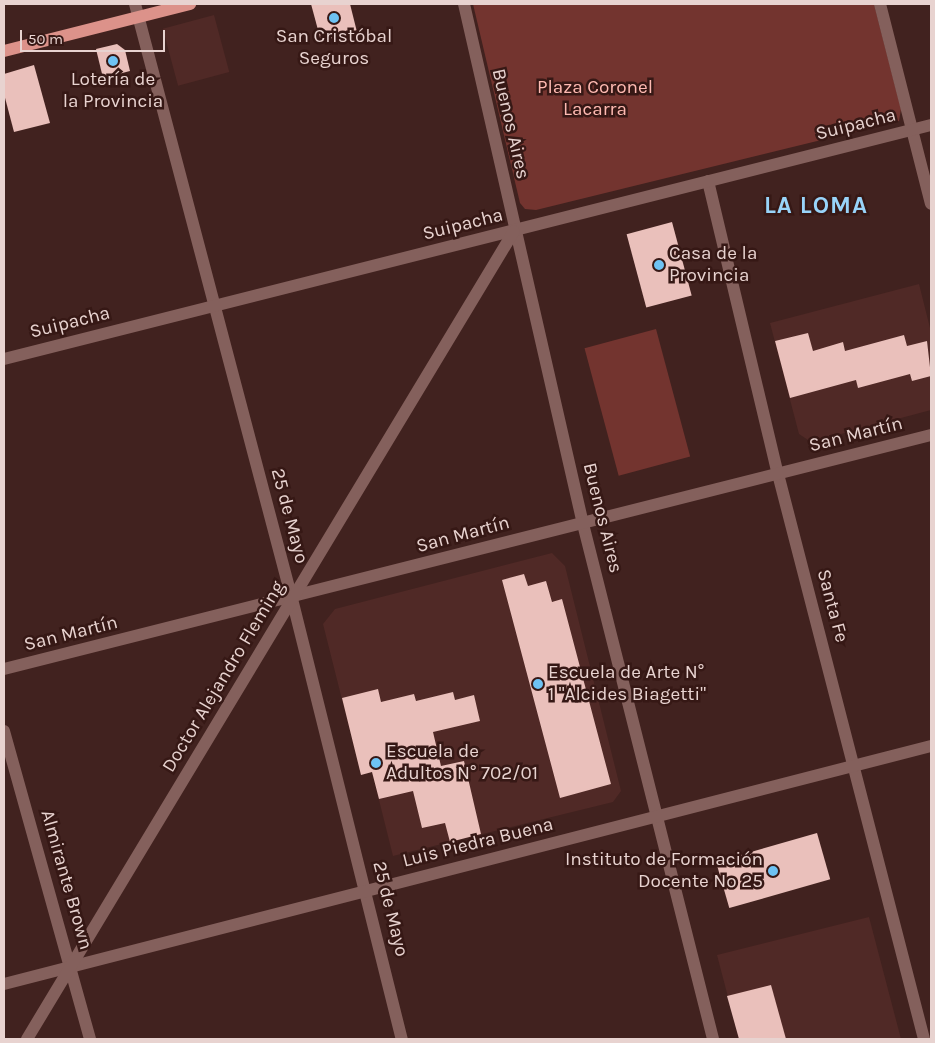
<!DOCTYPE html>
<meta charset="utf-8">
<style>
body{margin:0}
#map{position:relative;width:935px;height:1043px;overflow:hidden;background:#41221f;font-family:Karla,sans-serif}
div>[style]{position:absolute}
.built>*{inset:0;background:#502926;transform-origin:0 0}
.green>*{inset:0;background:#73342f;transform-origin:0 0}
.building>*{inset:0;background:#eac0bb;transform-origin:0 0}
.minor>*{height:12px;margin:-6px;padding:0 6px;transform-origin:6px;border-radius:6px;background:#84605c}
.major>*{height:12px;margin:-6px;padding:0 6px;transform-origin:6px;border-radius:6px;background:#dc928a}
.dots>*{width:14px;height:14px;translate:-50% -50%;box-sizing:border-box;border:2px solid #361815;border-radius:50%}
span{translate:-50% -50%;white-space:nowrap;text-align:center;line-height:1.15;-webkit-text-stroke:5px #361815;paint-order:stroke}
.poi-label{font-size:19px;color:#e8d3d0}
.left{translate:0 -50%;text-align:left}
.right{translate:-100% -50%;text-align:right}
.park-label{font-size:19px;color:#ffbab2}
.street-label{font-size:19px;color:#e8d3d0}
.district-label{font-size:24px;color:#98d4f9;font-weight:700;letter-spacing:1px}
.frame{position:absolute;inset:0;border:5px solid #e8d3d0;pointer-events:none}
.scale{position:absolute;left:20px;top:30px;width:145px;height:22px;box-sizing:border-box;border:2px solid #e8d3d0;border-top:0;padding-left:6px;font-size:15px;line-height:18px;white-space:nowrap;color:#e8d3d0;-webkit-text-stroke:4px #361815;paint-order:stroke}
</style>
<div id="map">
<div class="built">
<div style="left:214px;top:15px;width:59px;height:53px;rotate:75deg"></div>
<div style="clip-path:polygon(919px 284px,931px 332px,931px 410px,811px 442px,799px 434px,770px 323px)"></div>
<div style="clip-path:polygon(552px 553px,565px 566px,621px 791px,613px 802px,393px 856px,372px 772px,361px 775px,323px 624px,335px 609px)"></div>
<div style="clip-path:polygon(869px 917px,901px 1039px,739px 1039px,717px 955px)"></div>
</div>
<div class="green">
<div style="clip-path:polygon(473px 4px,874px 4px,901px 109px,899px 121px,536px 210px,525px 209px,520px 203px)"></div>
<div style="left:656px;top:329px;width:132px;height:74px;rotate:75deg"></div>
</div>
<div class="building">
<div style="clip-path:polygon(311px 4px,350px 4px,357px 32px,321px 41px)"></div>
<div style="clip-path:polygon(117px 44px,125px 50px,130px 71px,103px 78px,96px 49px)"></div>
<div style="clip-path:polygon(34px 65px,50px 123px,14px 132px,4px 94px,4px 74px)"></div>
<div style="left:672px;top:222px;width:76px;height:47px;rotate:75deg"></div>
<div style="clip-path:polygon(808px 333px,813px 351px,843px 342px,845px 351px,904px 335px,907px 346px,927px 341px,931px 376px,912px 381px,910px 374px,858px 388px,856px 380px,790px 398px,775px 341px)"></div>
<div style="clip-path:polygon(524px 574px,528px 586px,546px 581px,552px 602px,562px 599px,611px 784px,560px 798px,502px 580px)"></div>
<div style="clip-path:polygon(378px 689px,381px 702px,414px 694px,416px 701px,453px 692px,455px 700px,474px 695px,480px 721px,433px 732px,441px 766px,464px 761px,481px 834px,450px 842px,445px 823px,422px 828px,413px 791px,379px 799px,372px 772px,361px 775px,342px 698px)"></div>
<div style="left:817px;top:833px;width:48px;height:105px;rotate:74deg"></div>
<div style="clip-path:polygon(771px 985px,786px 1039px,739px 1039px,727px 996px)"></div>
</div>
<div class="minor">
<div style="left:135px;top:4px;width:615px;rotate:75.22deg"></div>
<div style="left:292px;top:599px;width:454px;rotate:76deg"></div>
<div style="left:464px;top:4px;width:533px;rotate:77.11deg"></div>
<div style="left:583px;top:524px;width:531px;rotate:75.83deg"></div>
<div style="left:880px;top:4px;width:206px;rotate:75.7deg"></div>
<div style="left:708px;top:181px;width:301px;rotate:76.6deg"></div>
<div style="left:778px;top:474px;width:584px;rotate:75.51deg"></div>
<div style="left:4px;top:359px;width:956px;rotate:-14.17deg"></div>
<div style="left:4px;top:669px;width:956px;rotate:-14.17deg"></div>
<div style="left:4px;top:731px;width:320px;rotate:74.4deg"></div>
<div style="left:4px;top:984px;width:957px;rotate:-14.4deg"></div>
<div style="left:27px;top:1039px;width:943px;rotate:-58.92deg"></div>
</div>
<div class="major">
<div style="left:4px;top:51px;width:192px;rotate:-14.2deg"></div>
</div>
<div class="dots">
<div style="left:334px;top:18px;background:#6ec2f3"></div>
<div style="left:113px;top:61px;background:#6ec2f3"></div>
<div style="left:659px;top:265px;background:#6ec2f3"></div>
<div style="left:538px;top:684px;background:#6ec2f3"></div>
<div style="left:376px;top:763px;background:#6ec2f3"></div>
<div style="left:773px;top:871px;background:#6ec2f3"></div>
</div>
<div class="poi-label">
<span style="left:334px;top:48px">San Cristóbal<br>Seguros</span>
<span style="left:113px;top:91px">Lotería de<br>la Provincia</span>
<span class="left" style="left:669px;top:265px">Casa de la<br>Provincia</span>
<span class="left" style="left:548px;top:684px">Escuela de Arte N°<br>1 "Alcides Biagetti"</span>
<span class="left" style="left:386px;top:763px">Escuela de<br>Adultos N° 702/01</span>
<span class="right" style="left:763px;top:871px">Instituto de Formación<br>Docente Nº 25</span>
</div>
<div class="park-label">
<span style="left:595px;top:99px">Plaza Coronel<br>Lacarra</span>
</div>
<div class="street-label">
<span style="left:510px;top:124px;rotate:77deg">Buenos Aires</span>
<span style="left:856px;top:125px;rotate:-14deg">Suipacha</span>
<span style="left:463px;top:225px;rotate:-14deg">Suipacha</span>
<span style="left:70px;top:323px;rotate:-14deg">Suipacha</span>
<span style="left:856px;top:435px;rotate:-14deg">San Martín</span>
<span style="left:289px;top:516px;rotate:75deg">25 de Mayo</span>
<span style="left:602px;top:518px;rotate:76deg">Buenos Aires</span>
<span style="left:463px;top:535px;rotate:-15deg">San Martín</span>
<span style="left:832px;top:606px;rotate:75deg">Santa Fe</span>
<span style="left:71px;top:634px;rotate:-14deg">San Martín</span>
<span style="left:224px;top:677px;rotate:-59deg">Doctor Alejandro Fleming</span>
<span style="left:478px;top:843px;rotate:-14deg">Luis Piedra Buena</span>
<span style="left:66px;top:880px;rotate:74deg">Almirante Brown</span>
<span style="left:390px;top:909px;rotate:76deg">25 de Mayo</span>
</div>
<div class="district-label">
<span style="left:816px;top:206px">LA LOMA</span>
</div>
<div class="frame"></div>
<div class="scale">50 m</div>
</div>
